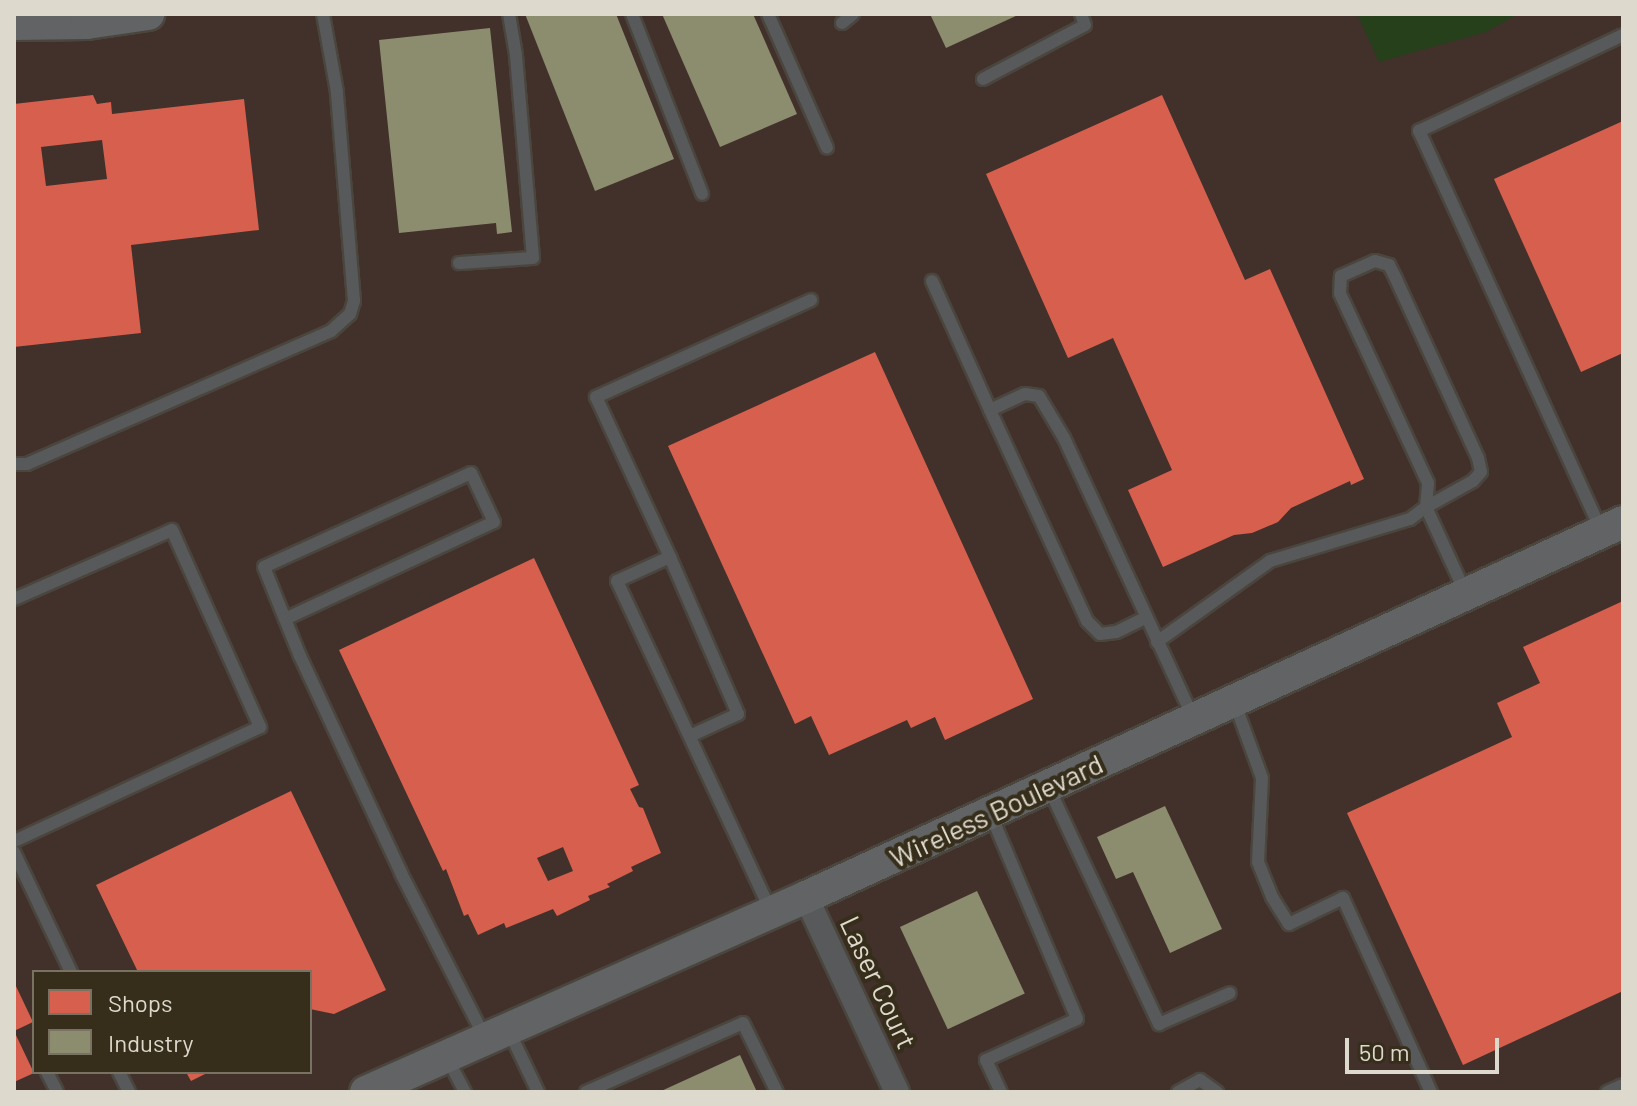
<!DOCTYPE html>
<style>
body{margin:0}
#map{position:relative;width:1637px;height:1106px;overflow:hidden;background:#302b21;font-family:Barlow,sans-serif}
div>[style]{position:absolute}
.industrial>*{inset:0;background:#42302b}
.green>*{inset:0;background:#26401b}
.shops>*{inset:0;background:#d6604d}
.industry>*{inset:0;background:#8c8c6e;transform-origin:0 0}
.roads{filter:drop-shadow(2px 0 #4a463e) drop-shadow(-2px 0 #4a463e) drop-shadow(0 2px #4a463e) drop-shadow(0 -2px #4a463e)}
.lane>*{height:12px;margin:-6px;padding:0 6px;transform-origin:6px;border-radius:6px;background:#58595a}
.street>*{height:24px;margin:-12px;padding:0 12px;transform-origin:12px;border-radius:12px;background:#58595a}
.secondary>*{height:32px;margin:-16px;padding:0 16px;transform-origin:16px;border-radius:16px;background:#616364}
span{translate:-50% -50%;white-space:nowrap;text-align:center;line-height:1.15;-webkit-text-stroke:8px #362e1b;paint-order:stroke}
.street-label{font-size:28px;color:#ded9cd}
.frame{position:absolute;inset:0;border:16px solid #ded9cd;pointer-events:none}
.legend{position:absolute;left:32px;top:970px;width:280px;height:104px;box-sizing:border-box;background:#362e1b;border:2px solid #797262;margin:0;padding:10px 14px;list-style:none;font-size:24px;color:#ded9cd}
.legend li{display:flex;align-items:center;gap:16px;height:40px}
.legend b{width:40px;border:2px solid #797262}
.scale{position:absolute;left:1345px;top:1038px;width:154px;height:36px;box-sizing:border-box;border:4px solid #ded9cd;border-top:0;padding-left:10px;font-size:24px;line-height:28px;white-space:nowrap;color:#ded9cd;-webkit-text-stroke:6px #362e1b;paint-order:stroke}
</style>
<div id="map">
<div class="industrial">
<div style="clip-path:polygon(evenodd,14px 14px,1623px 14px,1623px 1092px,14px 1092px,14px 14px,34px 972px,310px 972px,310px 1072px,34px 1072px,34px 972px)"></div>
</div>
<div class="green">
<div style="clip-path:polygon(1357px 14px,1518px 14px,1486px 32px,1379px 62px)"></div>
</div>
<div class="shops">
<div style="clip-path:polygon(evenodd,93px 95px,97px 104px,111px 102px,112px 114px,244px 99px,259px 230px,131px 245px,141px 333px,14px 347px,14px 104px,93px 95px,102px 140px,107px 179px,46px 186px,41px 147px,102px 140px)"></div>
<div style="clip-path:polygon(1162px 95px,1245px 280px,1270px 269px,1364px 479px,1351px 485px,1350px 481px,1291px 508px,1278px 522px,1252px 533px,1234px 535px,1163px 567px,1128px 490px,1172px 470px,1113px 338px,1068px 358px,986px 174px)"></div>
<div style="clip-path:polygon(1623px 121px,1623px 353px,1581px 372px,1494px 179px)"></div>
<div style="clip-path:polygon(875px 352px,1033px 699px,945px 740px,935px 717px,911px 728px,907px 720px,829px 755px,811px 716px,795px 724px,668px 446px)"></div>
<div style="clip-path:polygon(evenodd,534px 558px,639px 785px,630px 789px,639px 807px,643px 808px,661px 853px,631px 867px,633px 871px,607px 884px,610px 887px,588px 896px,590px 900px,557px 916px,553px 909px,506px 928px,504px 923px,478px 935px,468px 914px,464px 916px,446px 869px,443px 871px,339px 650px,534px 558px,563px 847px,573px 871px,548px 881px,537px 858px,563px 847px)"></div>
<div style="clip-path:polygon(1623px 601px,1623px 991px,1463px 1065px,1347px 813px,1512px 737px,1497px 703px,1540px 683px,1523px 647px)"></div>
<div style="clip-path:polygon(291px 791px,386px 990px,334px 1014px,310px 1009px,310px 972px,138px 972px,96px 885px)"></div>
<div style="clip-path:polygon(14px 982px,33px 1022px,14px 1031px)"></div>
<div style="clip-path:polygon(14px 1031px,34px 1073px,14px 1082px)"></div>
<div style="clip-path:polygon(186px 1072px,209px 1072px,191px 1081px)"></div>
</div>
<div class="industry">
<div style="clip-path:polygon(525px 14px,616px 14px,674px 159px,595px 191px)"></div>
<div style="clip-path:polygon(662px 14px,753px 14px,797px 114px,720px 147px)"></div>
<div style="clip-path:polygon(930px 14px,1020px 14px,946px 48px)"></div>
<div style="clip-path:polygon(490px 28px,512px 232px,497px 234px,496px 223px,399px 233px,379px 40px)"></div>
<div style="clip-path:polygon(1165px 806px,1222px 929px,1170px 953px,1133px 872px,1116px 879px,1097px 837px)"></div>
<div style="left:977px;top:891px;width:113px;height:85px;rotate:65deg"></div>
<div style="clip-path:polygon(740px 1055px,757px 1092px,659px 1092px)"></div>
</div>
<div class="roads">
<div class="lane">
<div style="left:632px;top:14px;width:193px;rotate:68.7deg"></div>
<div style="left:768px;top:14px;width:146px;rotate:66.2deg"></div>
<div style="left:842px;top:23px;width:14px;rotate:-39deg"></div>
<div style="left:983px;top:79px;width:115px;rotate:-27.9deg"></div>
<div style="left:1085px;top:25px;width:12px;rotate:-110deg"></div>
<div style="left:459px;top:263px;width:74px;rotate:-3.9deg"></div>
<div style="left:533px;top:258px;width:204px;rotate:-94.8deg"></div>
<div style="left:516px;top:55px;width:42px;rotate:-99.7deg"></div>
<div style="left:932px;top:281px;width:141px;rotate:65.8deg"></div>
<div style="left:14px;top:464px;width:13px"></div>
<div style="left:27px;top:464px;width:332px;rotate:-23.6deg"></div>
<div style="left:331px;top:331px;width:25px;rotate:-42deg"></div>
<div style="left:350px;top:314px;width:14px;rotate:-73deg"></div>
<div style="left:354px;top:301px;width:210px;rotate:-94.7deg"></div>
<div style="left:337px;top:92px;width:79px;rotate:-100.2deg"></div>
<div style="left:1601px;top:530px;width:439px;rotate:-114.5deg"></div>
<div style="left:1419px;top:131px;width:225px;rotate:-25.2deg"></div>
<div style="left:670px;top:557px;width:171px;rotate:66.6deg"></div>
<div style="left:738px;top:714px;width:53px;rotate:155.4deg"></div>
<div style="left:14px;top:599px;width:172px;rotate:-23.6deg"></div>
<div style="left:172px;top:530px;width:216px;rotate:65.9deg"></div>
<div style="left:260px;top:727px;width:271px;rotate:155.1deg"></div>
<div style="left:1145px;top:618px;width:32px;rotate:154deg"></div>
<div style="left:1116px;top:632px;width:16px;rotate:173deg"></div>
<div style="left:1100px;top:634px;width:18px;rotate:-135deg"></div>
<div style="left:1087px;top:621px;width:232px;rotate:-114.7deg"></div>
<div style="left:990px;top:410px;width:38px;rotate:-25deg"></div>
<div style="left:1025px;top:394px;width:14px;rotate:8deg"></div>
<div style="left:1039px;top:396px;width:49px;rotate:59.2deg"></div>
<div style="left:1064px;top:438px;width:310px;rotate:65.2deg"></div>
<div style="left:285px;top:619px;width:230px;rotate:-24.9deg"></div>
<div style="left:494px;top:522px;width:54px;rotate:-115.1deg"></div>
<div style="left:471px;top:473px;width:227px;rotate:155.6deg"></div>
<div style="left:264px;top:567px;width:56px;rotate:68deg"></div>
<div style="left:285px;top:619px;width:40px;rotate:68deg"></div>
<div style="left:300px;top:656px;width:239px;rotate:65deg"></div>
<div style="left:401px;top:873px;width:183px;rotate:63deg"></div>
<div style="left:1157px;top:642px;width:139px;rotate:-35.6deg"></div>
<div style="left:1270px;top:561px;width:146px;rotate:-16.7deg"></div>
<div style="left:1410px;top:519px;width:20px;rotate:-37deg"></div>
<div style="left:1426px;top:507px;width:24px;rotate:-85deg"></div>
<div style="left:1428px;top:483px;width:209px;rotate:-114.9deg"></div>
<div style="left:1340px;top:293px;width:17px;rotate:-87deg"></div>
<div style="left:1341px;top:276px;width:37px;rotate:-24deg"></div>
<div style="left:1375px;top:261px;width:15px;rotate:16deg"></div>
<div style="left:1389px;top:265px;width:16px;rotate:63deg"></div>
<div style="left:1396px;top:279px;width:197px;rotate:65.4deg"></div>
<div style="left:1478px;top:458px;width:14px;rotate:78deg"></div>
<div style="left:1481px;top:472px;width:12px;rotate:132deg"></div>
<div style="left:1473px;top:481px;width:54px;rotate:151deg"></div>
<div style="left:1426px;top:507px;width:96px;rotate:65.3deg"></div>
<div style="left:1234px;top:701px;width:82px;rotate:70deg"></div>
<div style="left:1262px;top:778px;width:84px;rotate:92.7deg"></div>
<div style="left:1258px;top:862px;width:38px;rotate:68deg"></div>
<div style="left:1272px;top:897px;width:32px;rotate:58deg"></div>
<div style="left:1289px;top:924px;width:60px;rotate:-25.7deg"></div>
<div style="left:1343px;top:898px;width:213px;rotate:65.6deg"></div>
<div style="left:1048px;top:786px;width:263px;rotate:65deg"></div>
<div style="left:1159px;top:1024px;width:77px;rotate:-23.6deg"></div>
<div style="left:991px;top:815px;width:221px;rotate:67.1deg"></div>
<div style="left:1077px;top:1019px;width:100px;rotate:155.7deg"></div>
<div style="left:986px;top:1060px;width:35px;rotate:65deg"></div>
<div style="left:14px;top:852px;width:133px;rotate:64.6deg"></div>
<div style="left:770px;top:909px;width:362px;rotate:-115deg"></div>
<div style="left:617px;top:581px;width:58px;rotate:-24.4deg"></div>
<div style="left:670px;top:557px;width:176px;rotate:-114.8deg"></div>
<div style="left:596px;top:397px;width:236px;rotate:-24.3deg"></div>
<div style="left:508px;top:1029px;width:70px;rotate:64.5deg"></div>
<div style="left:446px;top:1056px;width:41px;rotate:62.2deg"></div>
<div style="left:47px;top:1072px;width:22px;rotate:63deg"></div>
<div style="left:119px;top:1072px;width:22px;rotate:63deg"></div>
<div style="left:586px;top:1092px;width:171px;rotate:-23.7deg"></div>
<div style="left:743px;top:1023px;width:77px;rotate:63.8deg"></div>
<div style="left:1178px;top:1092px;width:25px;rotate:-29deg"></div>
<div style="left:1200px;top:1080px;width:21px;rotate:35deg"></div>
<div style="left:1607px;top:1092px;width:17px;rotate:-24deg"></div>
</div>
<div class="street">
<div style="left:806px;top:897px;width:215px;rotate:65deg"></div>
</div>
<div class="secondary">
<div style="left:14px;top:24px;width:73px;rotate:-0.8deg"></div>
<div style="left:87px;top:23px;width:62px;rotate:-8.4deg"></div>
<div style="left:366px;top:1092px;width:481px;rotate:-23.9deg"></div>
<div style="left:806px;top:897px;width:899px;rotate:-24.65deg"></div>
</div>
</div>
<div class="street-label">
<span style="left:996px;top:810px;rotate:-25deg">Wireless Boulevard</span>
<span style="left:879px;top:982px;rotate:65deg">Laser Court</span>
</div>
<div class="frame"></div>
<ul class="legend">
<li><b style="height:22px;background:#d6604d"></b>Shops</li>
<li><b style="height:22px;background:#8c8c6e"></b>Industry</li>
</ul>
<div class="scale">50 m</div>
</div>
